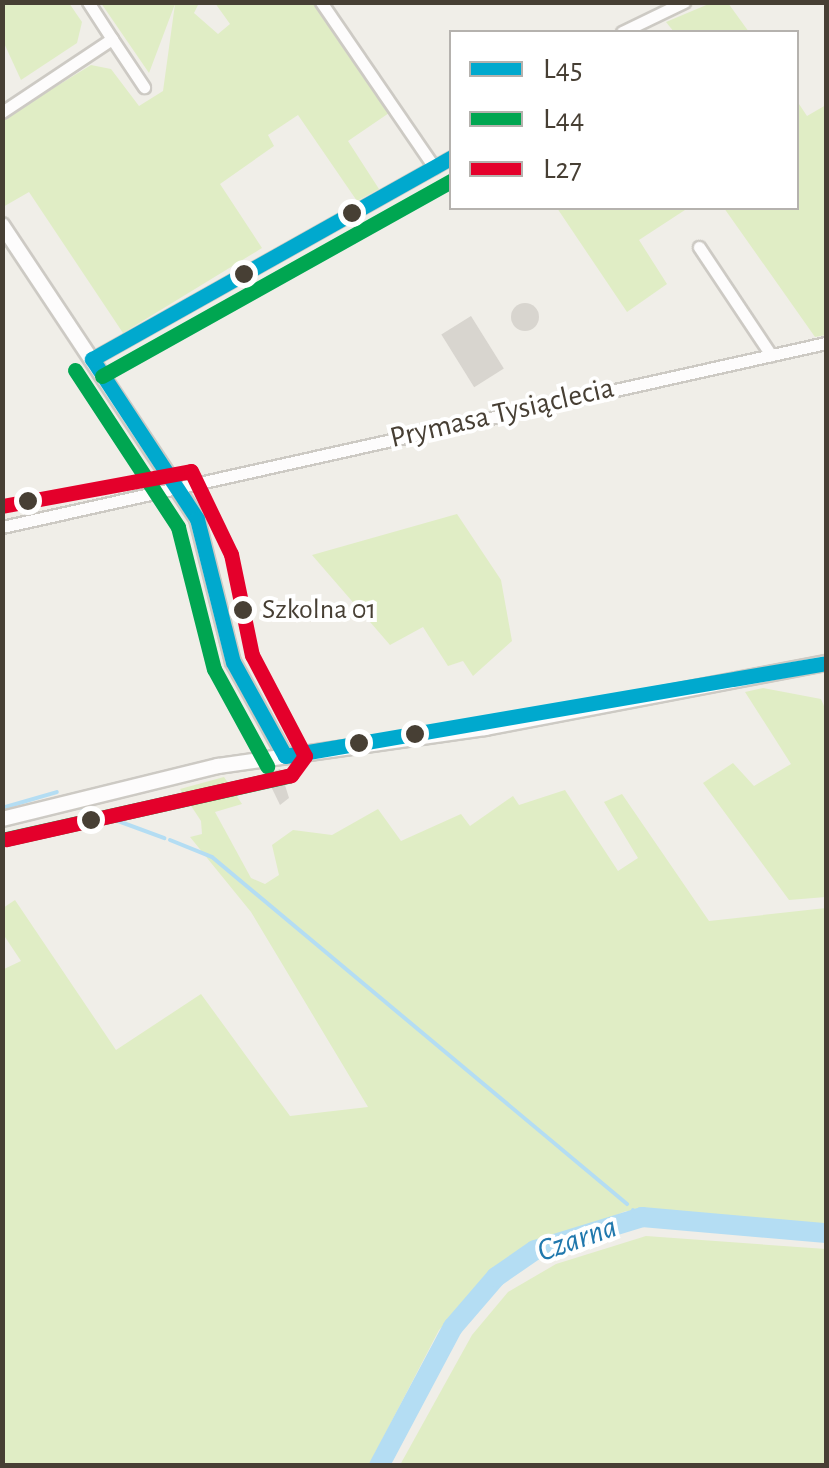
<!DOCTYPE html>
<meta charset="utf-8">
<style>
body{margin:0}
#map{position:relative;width:829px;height:1468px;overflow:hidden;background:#f0eee8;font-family:"Alegreya Sans",sans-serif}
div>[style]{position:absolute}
.green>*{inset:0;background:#e0edc5}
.stream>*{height:4px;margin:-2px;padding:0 2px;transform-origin:2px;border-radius:2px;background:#b4ddf3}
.river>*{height:20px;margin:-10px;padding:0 10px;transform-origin:10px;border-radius:10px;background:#b4ddf3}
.building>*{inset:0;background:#d8d5cf;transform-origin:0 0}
.round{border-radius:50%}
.roads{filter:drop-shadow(2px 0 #cdcac4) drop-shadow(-2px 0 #cdcac4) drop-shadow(0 2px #cdcac4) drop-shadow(0 -2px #cdcac4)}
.minor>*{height:11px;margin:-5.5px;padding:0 5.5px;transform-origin:5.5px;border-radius:5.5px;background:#fdfcfc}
.tertiary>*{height:14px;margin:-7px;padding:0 7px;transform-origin:7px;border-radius:7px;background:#fdfcfc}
.bus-1>*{height:15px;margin:-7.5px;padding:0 7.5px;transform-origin:7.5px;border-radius:7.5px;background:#00a9ce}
.bus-2>*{height:15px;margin:-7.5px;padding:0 7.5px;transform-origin:7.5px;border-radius:7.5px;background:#00a651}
.bus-3>*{height:15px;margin:-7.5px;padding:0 7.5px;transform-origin:7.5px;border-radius:7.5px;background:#e4002b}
.dots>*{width:28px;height:28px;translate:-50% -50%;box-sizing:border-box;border:5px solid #fff;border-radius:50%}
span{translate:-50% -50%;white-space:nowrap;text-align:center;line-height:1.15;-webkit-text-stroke:8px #fff;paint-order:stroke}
.bus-label{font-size:28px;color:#473f34}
.left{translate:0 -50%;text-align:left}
.street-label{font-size:30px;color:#473f34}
.water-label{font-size:32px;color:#2078ad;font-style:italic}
.frame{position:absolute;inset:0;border:5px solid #473f34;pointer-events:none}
.legend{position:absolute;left:449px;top:30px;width:350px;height:180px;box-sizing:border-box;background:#fff;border:2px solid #b5b2ae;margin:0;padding:12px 18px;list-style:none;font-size:30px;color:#473f34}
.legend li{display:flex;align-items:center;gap:20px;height:50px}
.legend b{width:50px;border:2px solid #b5b2ae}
</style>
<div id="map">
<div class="green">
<div style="clip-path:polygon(2px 3px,69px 3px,82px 22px,77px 43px,21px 80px,3px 41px)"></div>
<div style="clip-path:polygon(101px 3px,199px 3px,194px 13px,218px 34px,230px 24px,215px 3px,314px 3px,389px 113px,348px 141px,379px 189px,357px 201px,298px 115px,268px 135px,274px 146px,220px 184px,262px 248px,123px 333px,29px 192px,3px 207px,3px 119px,91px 65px,111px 69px,139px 106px,163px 91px,175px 4px,149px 73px)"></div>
<div style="clip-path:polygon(711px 3px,728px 3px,749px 32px,674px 32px,666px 22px)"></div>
<div style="clip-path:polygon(797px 101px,807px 116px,826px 105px,826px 335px,815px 337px,724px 208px,796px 208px)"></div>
<div style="clip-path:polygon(557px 208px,688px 208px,639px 240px,667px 284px,627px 312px)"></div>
<div style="clip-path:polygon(457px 514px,501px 580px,512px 641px,473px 676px,463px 661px,448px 666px,423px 627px,390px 645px,312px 555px)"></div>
<div style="clip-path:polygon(763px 688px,821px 699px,826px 711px,826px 897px,789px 900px,703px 783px,733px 763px,754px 786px,791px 764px,745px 692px)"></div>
<div style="clip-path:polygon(224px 777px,242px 804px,215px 812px,251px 878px,265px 884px,279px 875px,272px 845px,293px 830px,332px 835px,378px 809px,401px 841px,461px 814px,470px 826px,513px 796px,519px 805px,565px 790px,618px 871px,638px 858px,604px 802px,622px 794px,709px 921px,826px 908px,826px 1224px,626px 1211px,509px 1258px,439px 1330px,369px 1465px,3px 1465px,2px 970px,21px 961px,3px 934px,3px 908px,15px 900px,116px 1050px,201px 994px,290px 1116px,368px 1107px,251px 912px,190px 837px,202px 834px,201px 821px,180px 789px)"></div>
<div style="clip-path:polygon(646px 1236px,826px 1249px,826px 1465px,400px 1465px,472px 1335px,508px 1292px,556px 1264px)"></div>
</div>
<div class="stream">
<div style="left:80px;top:807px;width:90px;rotate:20.3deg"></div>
<div style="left:2px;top:808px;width:57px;rotate:-16.2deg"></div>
<div style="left:170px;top:840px;width:45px;rotate:22deg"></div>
<div style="left:212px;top:857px;width:541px;rotate:39.9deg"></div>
<div style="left:633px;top:1210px;width:11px;rotate:38deg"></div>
</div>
<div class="river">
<div style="left:379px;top:1466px;width:157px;rotate:-62deg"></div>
<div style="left:453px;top:1327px;width:66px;rotate:-49.3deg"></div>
<div style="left:496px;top:1277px;width:47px;rotate:-34.7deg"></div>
<div style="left:535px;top:1250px;width:112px;rotate:-17.1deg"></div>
<div style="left:642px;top:1217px;width:185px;rotate:5deg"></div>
</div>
<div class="building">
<div class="round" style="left:511px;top:303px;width:28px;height:28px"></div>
<div style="left:471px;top:316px;width:62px;height:35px;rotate:58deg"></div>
<div style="clip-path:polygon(280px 769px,289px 798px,280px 805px,265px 774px)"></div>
</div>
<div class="roads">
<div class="minor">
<div style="left:321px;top:2px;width:200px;rotate:55.6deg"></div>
<div style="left:622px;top:32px;width:69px;rotate:-25.8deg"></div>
<div style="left:112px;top:39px;width:58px;rotate:56.3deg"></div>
<div style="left:2px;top:112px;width:132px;rotate:-33.6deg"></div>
<div style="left:112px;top:39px;width:44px;rotate:-123deg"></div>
<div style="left:699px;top:247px;width:130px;rotate:56.3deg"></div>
<div style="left:92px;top:359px;width:413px;rotate:-29.3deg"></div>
<div style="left:2px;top:527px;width:844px;rotate:-12.59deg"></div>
</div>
<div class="tertiary">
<div style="left:2px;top:225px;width:353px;rotate:56.4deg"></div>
<div style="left:197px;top:519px;width:147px;rotate:75.9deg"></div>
<div style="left:233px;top:662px;width:107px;rotate:61deg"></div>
<div style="left:2px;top:819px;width:222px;rotate:-13.8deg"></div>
<div style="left:218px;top:766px;width:270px;rotate:-8.1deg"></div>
<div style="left:485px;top:728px;width:347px;rotate:-10.8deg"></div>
</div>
</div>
<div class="bus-1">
<div style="left:92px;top:359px;width:191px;rotate:56.7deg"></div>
<div style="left:197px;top:519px;width:147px;rotate:75.9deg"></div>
<div style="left:233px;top:662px;width:107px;rotate:61deg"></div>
<div style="left:92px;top:359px;width:413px;rotate:-29.3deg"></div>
<div style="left:285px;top:756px;width:549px;rotate:-9.75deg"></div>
</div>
<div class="bus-2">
<div style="left:75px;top:370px;width:188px;rotate:56.7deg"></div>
<div style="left:178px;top:527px;width:146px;rotate:75.8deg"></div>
<div style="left:214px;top:669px;width:111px;rotate:61.3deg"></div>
<div style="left:102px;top:376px;width:401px;rotate:-29.2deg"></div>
<div style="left:6px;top:839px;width:290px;rotate:-12.6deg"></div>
</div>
<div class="bus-3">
<div style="left:2px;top:506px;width:192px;rotate:-10.5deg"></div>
<div style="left:191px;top:471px;width:92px;rotate:64.3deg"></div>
<div style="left:231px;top:554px;width:103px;rotate:78.3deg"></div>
<div style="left:252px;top:655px;width:114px;rotate:62.3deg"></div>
<div style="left:305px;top:756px;width:24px;rotate:126deg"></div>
<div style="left:291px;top:775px;width:292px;rotate:167.3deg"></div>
</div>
<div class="dots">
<div style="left:352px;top:213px;background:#473f34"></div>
<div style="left:244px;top:274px;background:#473f34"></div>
<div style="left:28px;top:501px;background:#473f34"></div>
<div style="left:243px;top:610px;background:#473f34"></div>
<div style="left:415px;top:734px;background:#473f34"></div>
<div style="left:359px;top:743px;background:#473f34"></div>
<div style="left:91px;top:820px;background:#473f34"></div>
</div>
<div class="bus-label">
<span class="left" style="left:262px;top:610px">Szkolna 01</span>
</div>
<div class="street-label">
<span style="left:502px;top:413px;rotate:-13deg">Prymasa Tysiąclecia</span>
</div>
<div class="water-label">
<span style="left:577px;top:1239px;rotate:-19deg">Czarna</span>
</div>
<div class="frame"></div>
<ul class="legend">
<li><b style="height:12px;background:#00a9ce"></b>L45</li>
<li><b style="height:12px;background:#00a651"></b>L44</li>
<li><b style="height:12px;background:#e4002b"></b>L27</li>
</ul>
</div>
